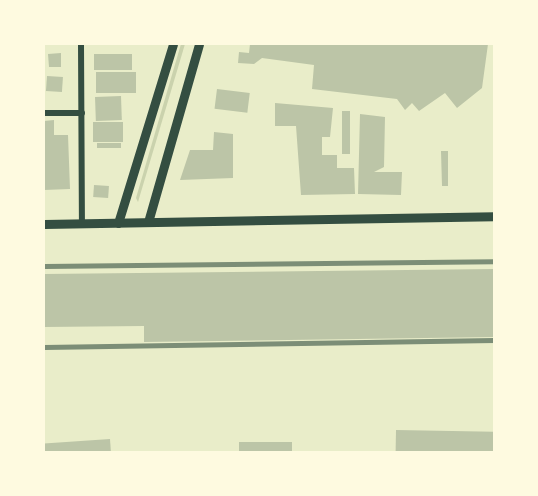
<!DOCTYPE html>
<style>
body{margin:0}
#map{position:relative;width:538px;height:496px;overflow:hidden;background:#e9edc9;font-family:Mulish,sans-serif}
div>[style]{position:absolute}
.green>*{inset:0;background:#cad2ad}
.building>*{inset:0;background:#bcc5a7;transform-origin:0 0}
.minor>*{height:6px;margin:-3px;padding:0 3px;transform-origin:3px;border-radius:3px;background:#344e41}
.tertiary>*{height:9px;margin:-4.5px;padding:0 4.5px;transform-origin:4.5px;border-radius:4.5px;background:#344e41}
.rail>*{height:4.5px;margin:-2.25px;padding:0 2.25px;transform-origin:2.25px;border-radius:2.25px;background:#7c8e77}
span{translate:-50% -50%;white-space:nowrap;text-align:center;line-height:1.15;-webkit-text-stroke:6px #fefae0;paint-order:stroke}
.frame{position:absolute;inset:0;border:45px solid #fefae0;pointer-events:none}
</style>
<div id="map">
<div class="green">
<div style="clip-path:polygon(181px 44px,185px 44px,138px 202px,136px 198px)"></div>
</div>
<div class="building">
<div style="clip-path:polygon(250px 44px,488px 44px,482px 88px,457px 108px,445px 93px,419px 111px,412px 103px,405px 110px,397px 99px,312px 89px,314px 65px,262px 58px,254px 64px,238px 63px,239px 52px,249px 53px)"></div>
<div style="clip-path:polygon(61px 53px,61px 67px,49px 67px,48px 54px)"></div>
<div style="left:94px;top:54px;width:38px;height:16px"></div>
<div style="left:136px;top:72px;width:21px;height:40px;rotate:90deg"></div>
<div style="left:47px;top:76px;width:16px;height:15px;rotate:4deg"></div>
<div style="left:217px;top:89px;width:33px;height:20px;rotate:7deg"></div>
<div style="left:121px;top:96px;width:24px;height:26px;rotate:88deg"></div>
<div style="clip-path:polygon(275px 103px,333px 108px,330px 137px,322px 137px,322px 155px,337px 155px,337px 168px,354px 168px,355px 194px,301px 195px,296px 126px,275px 126px)"></div>
<div style="left:342px;top:111px;width:8px;height:43px"></div>
<div style="clip-path:polygon(360px 114px,385px 117px,384px 167px,374px 172px,402px 172px,401px 195px,358px 194px)"></div>
<div style="clip-path:polygon(54px 120px,54px 135px,68px 135px,70px 189px,44px 190px,44px 121px)"></div>
<div style="left:93px;top:122px;width:30px;height:20px"></div>
<div style="clip-path:polygon(214px 132px,233px 134px,233px 178px,180px 180px,190px 150px,213px 150px)"></div>
<div style="left:121px;top:143px;width:5px;height:24px;rotate:90deg"></div>
<div style="clip-path:polygon(441px 151px,448px 151px,448px 186px,442px 186px)"></div>
<div style="left:94px;top:185px;width:15px;height:12px;rotate:4deg"></div>
<div style="clip-path:polygon(494px 269px,494px 337px,144px 342px,144px 326px,44px 327px,44px 274px)"></div>
<div style="left:396px;top:430px;width:98px;height:22px;rotate:1deg"></div>
<div style="left:110px;top:439px;width:13px;height:66px;rotate:86deg"></div>
<div style="left:239px;top:442px;width:53px;height:10px"></div>
</div>
<div class="minor">
<div style="left:81px;top:44px;width:179px;rotate:89.7deg"></div>
<div style="left:44px;top:113px;width:38px"></div>
</div>
<div class="tertiary">
<div style="left:148px;top:222px;width:185px;rotate:-74deg"></div>
<div style="left:118px;top:223px;width:187px;rotate:-72.9deg"></div>
<div style="left:44px;top:224px;width:450px;rotate:-1deg"></div>
</div>
<div class="rail">
<div style="left:44px;top:266px;width:450px;rotate:-0.6deg"></div>
<div style="left:44px;top:347px;width:450px;rotate:-0.9deg"></div>
</div>
<div class="frame"></div>
</div>
